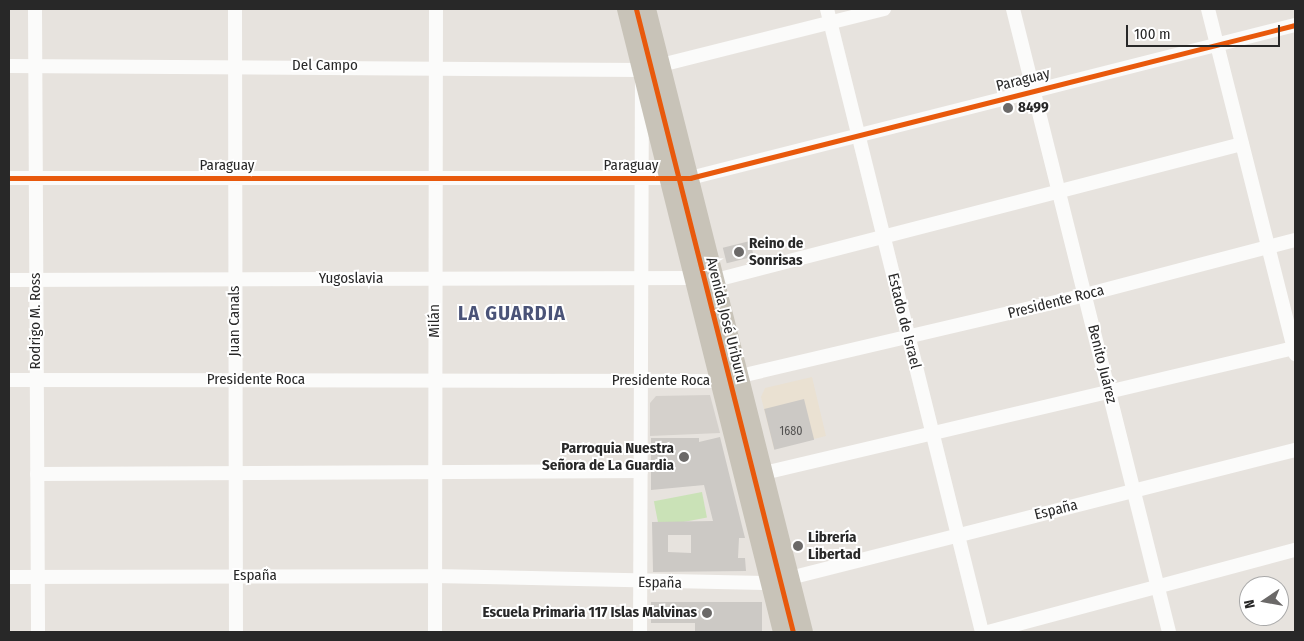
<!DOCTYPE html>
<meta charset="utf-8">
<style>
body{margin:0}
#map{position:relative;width:1304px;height:641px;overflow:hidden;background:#e7e3de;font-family:"Fira Sans Condensed",sans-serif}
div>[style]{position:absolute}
.education>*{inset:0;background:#eae1d2}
.green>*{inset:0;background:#cae2b7;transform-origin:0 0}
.plaza>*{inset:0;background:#d5d1cc}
.building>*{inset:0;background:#ccc9c5;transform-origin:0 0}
.minor>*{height:14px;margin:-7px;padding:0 7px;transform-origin:7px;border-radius:7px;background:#fbfbfa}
.major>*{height:18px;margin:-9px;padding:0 9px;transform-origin:9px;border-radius:9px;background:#c8c3b8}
.cycleway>*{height:5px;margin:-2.5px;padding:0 2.5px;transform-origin:2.5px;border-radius:2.5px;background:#e8590c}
.dots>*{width:14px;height:14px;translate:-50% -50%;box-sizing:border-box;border:2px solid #fff;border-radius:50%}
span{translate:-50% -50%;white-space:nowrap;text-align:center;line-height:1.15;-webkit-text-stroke:4px #fff;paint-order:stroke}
.number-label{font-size:12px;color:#535251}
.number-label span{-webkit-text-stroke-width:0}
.street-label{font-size:15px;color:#282828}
.poi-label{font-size:15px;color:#282828;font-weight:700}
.left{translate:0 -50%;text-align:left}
.right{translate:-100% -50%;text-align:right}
.district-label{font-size:20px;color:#4a5378;font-weight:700;letter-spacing:1px}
.frame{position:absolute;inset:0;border:10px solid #282828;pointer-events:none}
.north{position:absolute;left:1239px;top:576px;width:50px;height:50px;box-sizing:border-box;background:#fff;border:1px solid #a9a9a9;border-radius:50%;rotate:258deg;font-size:14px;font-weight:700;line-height:20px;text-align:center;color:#282828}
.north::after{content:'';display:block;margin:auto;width:18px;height:22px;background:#6b6968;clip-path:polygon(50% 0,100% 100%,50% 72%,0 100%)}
.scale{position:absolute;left:1126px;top:25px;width:154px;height:22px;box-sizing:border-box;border:2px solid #282828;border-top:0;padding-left:6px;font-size:15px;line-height:18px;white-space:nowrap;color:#282828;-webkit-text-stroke:4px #fff;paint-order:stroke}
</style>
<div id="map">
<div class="education">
<div style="clip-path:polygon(812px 377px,826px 436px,774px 449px,761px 397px,765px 388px)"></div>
</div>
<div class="green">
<div style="left:702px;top:492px;width:26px;height:49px;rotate:79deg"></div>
</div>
<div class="plaza">
<div style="clip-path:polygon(710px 395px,720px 433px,650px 436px,650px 403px,656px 396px)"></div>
</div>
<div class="building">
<div style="left:750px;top:241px;width:16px;height:28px;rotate:76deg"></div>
<div style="left:804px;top:399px;width:42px;height:41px;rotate:76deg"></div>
<div style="clip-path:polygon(evenodd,720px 437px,745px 538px,739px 538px,738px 558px,745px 558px,746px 571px,653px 572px,652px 522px,713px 521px,704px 485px,651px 490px,651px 438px,699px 438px,699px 442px,720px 437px,668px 535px,691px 535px,691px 553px,668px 552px,668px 535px)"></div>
<div style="clip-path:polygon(651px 602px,762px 602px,762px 632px,695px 632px,695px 623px,651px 623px)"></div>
</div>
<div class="minor">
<div style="left:35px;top:9px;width:623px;rotate:89.72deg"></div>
<div style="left:235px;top:9px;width:623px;rotate:89.91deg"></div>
<div style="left:827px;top:9px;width:642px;rotate:76.03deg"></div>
<div style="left:1013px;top:9px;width:642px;rotate:75.94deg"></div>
<div style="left:1208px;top:9px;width:356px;rotate:75.8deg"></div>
<div style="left:661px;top:65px;width:230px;rotate:-14.1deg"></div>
<div style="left:9px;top:66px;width:633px;rotate:0.36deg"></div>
<div style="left:642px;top:70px;width:562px;rotate:90.2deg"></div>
<div style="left:9px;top:178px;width:681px"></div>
<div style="left:690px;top:178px;width:624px;rotate:-14.19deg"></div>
<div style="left:9px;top:280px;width:685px;rotate:-0.17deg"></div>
<div style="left:716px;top:280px;width:543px;rotate:-14.5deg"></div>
<div style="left:9px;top:380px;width:710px;rotate:0.08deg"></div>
<div style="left:719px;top:381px;width:376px;rotate:-13.2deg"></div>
<div style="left:1085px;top:295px;width:217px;rotate:-14.7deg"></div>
<div style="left:764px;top:473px;width:545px;rotate:-13.27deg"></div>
<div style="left:37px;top:474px;width:604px;rotate:-0.28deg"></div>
<div style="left:9px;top:577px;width:425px;rotate:-0.1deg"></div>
<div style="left:434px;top:576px;width:336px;rotate:1.2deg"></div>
<div style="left:770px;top:583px;width:542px;rotate:-14.22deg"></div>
<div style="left:435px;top:632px;width:623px;rotate:-89.91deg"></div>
<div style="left:988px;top:632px;width:318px;rotate:-15deg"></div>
</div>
<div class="major">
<div style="left:626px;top:9px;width:642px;rotate:75.94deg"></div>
<div style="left:647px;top:9px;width:642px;rotate:75.86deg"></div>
</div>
<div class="cycleway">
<div style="left:636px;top:9px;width:642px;rotate:75.86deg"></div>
<div style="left:9px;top:178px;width:681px"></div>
<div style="left:690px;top:178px;width:624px;rotate:-14.19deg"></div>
</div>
<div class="dots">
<div style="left:1008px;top:108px;background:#6b6968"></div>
<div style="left:739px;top:252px;background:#6b6968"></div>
<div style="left:684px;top:457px;background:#6b6968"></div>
<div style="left:798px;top:546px;background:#6b6968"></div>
<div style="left:707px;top:613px;background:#6b6968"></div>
</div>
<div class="number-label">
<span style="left:791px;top:432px">1680</span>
</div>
<div class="street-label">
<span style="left:325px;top:66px">Del Campo</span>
<span style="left:1023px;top:80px;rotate:-14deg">Paraguay</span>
<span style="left:227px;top:166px">Paraguay</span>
<span style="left:631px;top:166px">Paraguay</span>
<span style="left:351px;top:279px">Yugoslavia</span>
<span style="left:1056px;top:302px;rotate:-14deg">Presidente Roca</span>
<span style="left:726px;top:320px;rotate:76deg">Avenida José Uriburu</span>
<span style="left:36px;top:321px;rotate:-90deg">Rodrigo M. Ross</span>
<span style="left:235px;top:321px;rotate:-90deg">Juan Canals</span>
<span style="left:435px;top:321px;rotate:-90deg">Milán</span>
<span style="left:904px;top:321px;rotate:76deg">Estado de Israel</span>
<span style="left:1102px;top:364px;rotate:76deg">Benito Juárez</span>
<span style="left:256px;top:380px">Presidente Roca</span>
<span style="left:661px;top:381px">Presidente Roca</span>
<span style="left:1056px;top:510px;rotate:-14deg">España</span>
<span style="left:255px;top:576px">España</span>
<span style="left:660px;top:583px;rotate:1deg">España</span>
</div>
<div class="poi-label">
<span class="left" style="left:1018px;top:108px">8499</span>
<span class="left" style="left:749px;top:252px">Reino de<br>Sonrisas</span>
<span class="right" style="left:674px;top:457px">Parroquia Nuestra<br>Señora de La Guardia</span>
<span class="left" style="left:808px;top:546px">Librería<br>Libertad</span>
<span class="right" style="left:697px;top:613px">Escuela Primaria 117 Islas Malvinas</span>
</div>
<div class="district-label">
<span style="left:512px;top:313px">LA GUARDIA</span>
</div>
<div class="frame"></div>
<div class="north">N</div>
<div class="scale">100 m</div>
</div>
